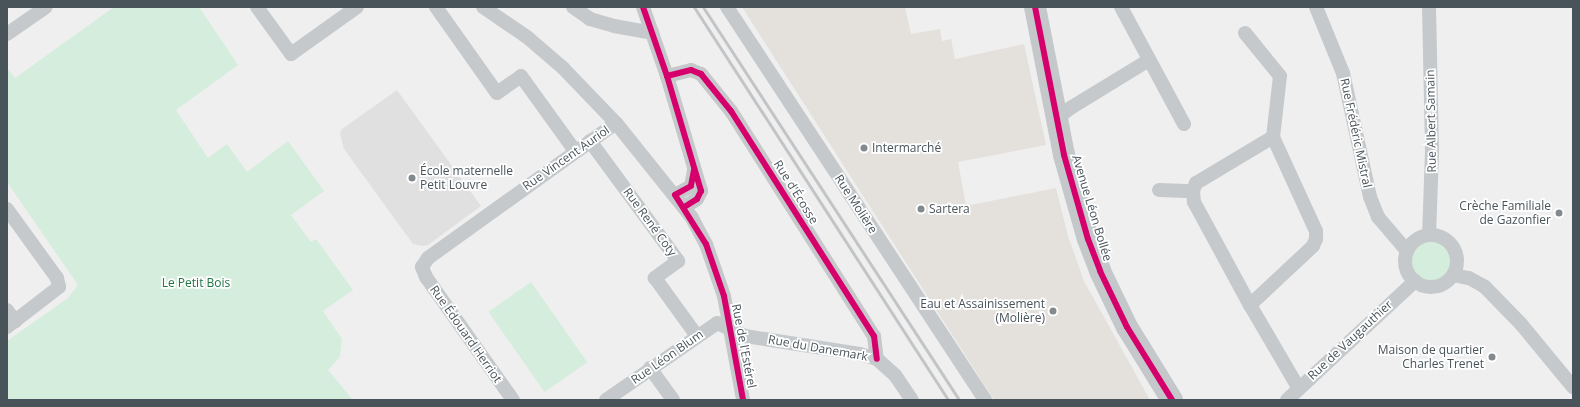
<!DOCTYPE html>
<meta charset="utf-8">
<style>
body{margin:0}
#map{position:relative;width:1580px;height:407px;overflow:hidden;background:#efefef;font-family:"Open Sans",sans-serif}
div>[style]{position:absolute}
.commercial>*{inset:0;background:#e4e1dc}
.education>*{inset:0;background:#e1e0e0}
.green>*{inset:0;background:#d5eddc;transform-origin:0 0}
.round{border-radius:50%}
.street>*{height:14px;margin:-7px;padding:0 7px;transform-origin:7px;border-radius:7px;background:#c6c9cb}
.street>.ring{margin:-7px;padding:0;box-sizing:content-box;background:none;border:14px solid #c6c9cb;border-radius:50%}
.primary>*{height:22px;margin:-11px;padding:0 11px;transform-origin:11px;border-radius:11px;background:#c4c8ca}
.rail>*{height:3px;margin:-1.5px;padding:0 1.5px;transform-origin:1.5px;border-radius:1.5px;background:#c2c4c6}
.cycleway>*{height:6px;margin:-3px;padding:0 3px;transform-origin:3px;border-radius:3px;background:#d6006c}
.dots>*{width:11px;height:11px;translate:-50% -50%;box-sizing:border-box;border:2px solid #fff;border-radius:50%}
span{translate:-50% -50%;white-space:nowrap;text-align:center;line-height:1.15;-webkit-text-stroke:3.5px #fff;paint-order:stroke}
.street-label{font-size:12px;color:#48535a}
.poi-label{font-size:12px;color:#48535a}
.left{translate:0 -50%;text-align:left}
.right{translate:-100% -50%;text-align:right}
.park-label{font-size:12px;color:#1e7542}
.frame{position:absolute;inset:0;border:8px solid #48535a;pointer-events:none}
</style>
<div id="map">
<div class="commercial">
<div style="clip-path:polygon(742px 7px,905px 7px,911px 34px,940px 29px,942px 41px,951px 39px,955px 59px,1024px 44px,1046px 145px,958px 162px,966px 206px,1056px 188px,1068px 236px,1084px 281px,1150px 400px,994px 400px)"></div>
</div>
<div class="education">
<div style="clip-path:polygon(397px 90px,481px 206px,428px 245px,422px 246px,413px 244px,344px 149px,340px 134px,342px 129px)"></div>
</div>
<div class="green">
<div style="clip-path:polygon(114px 7px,199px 7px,238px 65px,176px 110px,208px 158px,227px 144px,247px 172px,288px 141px,324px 191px,291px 215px,311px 242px,316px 239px,353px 290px,323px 311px,342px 339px,340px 357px,328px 370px,353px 400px,7px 400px,7px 341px,68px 298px,78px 285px,7px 182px,7px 68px,15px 78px)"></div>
<div class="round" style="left:1405px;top:235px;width:52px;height:52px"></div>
<div style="left:531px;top:282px;width:98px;height:52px;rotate:55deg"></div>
</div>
<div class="street">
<div style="left:257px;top:7px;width:58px;rotate:54.1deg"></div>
<div style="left:291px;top:54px;width:81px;rotate:-35.5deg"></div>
<div style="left:436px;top:7px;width:105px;rotate:54.7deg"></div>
<div style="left:497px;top:93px;width:29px;rotate:-35deg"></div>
<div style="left:521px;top:76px;width:92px;rotate:54.2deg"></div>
<div style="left:483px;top:7px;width:53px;rotate:34.3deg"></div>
<div style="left:527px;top:37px;width:48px;rotate:40.7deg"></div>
<div style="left:563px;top:68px;width:76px;rotate:46.1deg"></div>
<div style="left:616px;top:123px;width:122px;rotate:51.3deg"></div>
<div style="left:692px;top:218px;width:30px;rotate:62deg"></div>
<div style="left:706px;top:244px;width:55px;rotate:70.9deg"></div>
<div style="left:724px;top:296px;width:106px;rotate:79.6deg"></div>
<div style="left:573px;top:7px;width:21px;rotate:35deg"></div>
<div style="left:590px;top:19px;width:25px;rotate:16deg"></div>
<div style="left:614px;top:26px;width:39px;rotate:10deg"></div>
<div style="left:643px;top:7px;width:73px;rotate:70.8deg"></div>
<div style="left:667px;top:76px;width:120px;rotate:73.5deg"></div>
<div style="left:701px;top:191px;width:9px;rotate:117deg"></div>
<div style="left:697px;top:199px;width:15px;rotate:148deg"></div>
<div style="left:727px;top:7px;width:470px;rotate:56.7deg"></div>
<div style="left:1121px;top:7px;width:133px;rotate:61.7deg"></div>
<div style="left:1316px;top:7px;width:71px;rotate:67.8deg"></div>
<div style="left:1343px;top:73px;width:127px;rotate:77.7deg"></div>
<div style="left:1370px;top:197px;width:22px;rotate:68deg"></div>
<div style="left:1378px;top:217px;width:45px;rotate:49.5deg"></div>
<div style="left:1429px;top:7px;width:144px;rotate:88.8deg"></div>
<div style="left:1432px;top:151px;width:84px;rotate:92deg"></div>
<div style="left:1245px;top:33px;width:55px;rotate:50.9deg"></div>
<div style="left:1280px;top:76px;width:61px;rotate:96.5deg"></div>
<div style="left:7px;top:34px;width:47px;rotate:-34.7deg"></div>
<div style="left:667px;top:76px;width:25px;rotate:-14deg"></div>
<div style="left:691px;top:70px;width:11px;rotate:22deg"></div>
<div style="left:701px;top:74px;width:48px;rotate:51deg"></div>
<div style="left:731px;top:111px;width:267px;rotate:57.6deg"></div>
<div style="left:874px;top:336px;width:23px;rotate:83deg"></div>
<div style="left:1056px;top:119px;width:20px;rotate:-37deg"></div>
<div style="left:1072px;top:107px;width:90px;rotate:-31.4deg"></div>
<div style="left:590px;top:141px;width:149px;rotate:53.7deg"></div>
<div style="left:678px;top:261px;width:29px;rotate:144deg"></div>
<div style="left:655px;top:278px;width:72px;rotate:54.1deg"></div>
<div style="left:1159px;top:190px;width:34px;rotate:2deg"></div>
<div style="left:675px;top:195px;width:18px;rotate:-29deg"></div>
<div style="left:691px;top:186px;width:16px;rotate:-79deg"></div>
<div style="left:7px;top:209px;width:85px;rotate:54.1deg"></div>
<div style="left:57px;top:278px;width:9px;rotate:77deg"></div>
<div style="left:59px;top:287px;width:66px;rotate:142.4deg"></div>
<div class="ring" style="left:1405px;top:235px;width:38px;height:38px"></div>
<div style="left:1453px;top:275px;width:16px;rotate:11deg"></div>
<div style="left:1469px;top:278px;width:18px;rotate:29deg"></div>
<div style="left:1485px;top:287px;width:52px;rotate:45.8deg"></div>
<div style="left:1521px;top:324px;width:82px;rotate:50.5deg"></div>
<div style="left:1250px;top:305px;width:86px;rotate:-43.1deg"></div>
<div style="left:1313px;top:246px;width:8px;rotate:-67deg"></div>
<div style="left:1316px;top:239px;width:8px;rotate:-90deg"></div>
<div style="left:1316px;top:231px;width:103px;rotate:-114.6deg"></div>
<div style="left:1273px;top:137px;width:90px;rotate:149.1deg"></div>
<div style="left:1196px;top:183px;width:9px;rotate:111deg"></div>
<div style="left:1193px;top:191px;width:11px;rotate:85deg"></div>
<div style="left:1194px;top:202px;width:117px;rotate:61.5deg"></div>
<div style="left:1250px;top:305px;width:97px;rotate:59.7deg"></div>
<div style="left:7px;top:310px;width:14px;rotate:54deg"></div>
<div style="left:650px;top:368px;width:39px;rotate:54deg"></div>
<div style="left:513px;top:400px;width:151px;rotate:-125.3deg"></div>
<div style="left:426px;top:277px;width:11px;rotate:-112deg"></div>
<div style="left:422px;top:267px;width:11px;rotate:-56deg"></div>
<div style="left:428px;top:258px;width:231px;rotate:-35.7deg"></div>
<div style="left:606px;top:400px;width:135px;rotate:-34.7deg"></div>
<div style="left:717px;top:323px;width:31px;rotate:25deg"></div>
<div style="left:745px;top:336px;width:116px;rotate:8.9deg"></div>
<div style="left:860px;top:354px;width:18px;rotate:16deg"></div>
<div style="left:877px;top:359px;width:24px;rotate:42deg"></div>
<div style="left:895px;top:375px;width:30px;rotate:56deg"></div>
<div style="left:1287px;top:400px;width:175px;rotate:-42.9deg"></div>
</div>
<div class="primary">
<div style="left:1035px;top:7px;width:151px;rotate:78.9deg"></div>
<div style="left:1064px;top:155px;width:87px;rotate:74.1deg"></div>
<div style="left:1088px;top:239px;width:34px;rotate:69deg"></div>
<div style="left:1100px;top:271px;width:62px;rotate:64.3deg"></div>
<div style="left:1127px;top:327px;width:86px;rotate:58.3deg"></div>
</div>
<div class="rail">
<div style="left:694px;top:7px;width:468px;rotate:57.1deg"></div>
<div style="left:703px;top:7px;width:469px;rotate:56.9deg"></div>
</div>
<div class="cycleway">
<div style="left:643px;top:7px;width:73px;rotate:70.8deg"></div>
<div style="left:667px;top:76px;width:120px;rotate:73.5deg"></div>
<div style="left:701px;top:191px;width:9px;rotate:117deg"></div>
<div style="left:697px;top:199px;width:15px;rotate:148deg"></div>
<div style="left:1035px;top:7px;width:151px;rotate:78.9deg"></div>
<div style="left:1064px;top:155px;width:87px;rotate:74.1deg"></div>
<div style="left:1088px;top:239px;width:34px;rotate:69deg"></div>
<div style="left:1100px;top:271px;width:62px;rotate:64.3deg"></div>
<div style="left:1127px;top:327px;width:86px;rotate:58.3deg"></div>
<div style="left:667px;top:76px;width:25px;rotate:-14deg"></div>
<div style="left:691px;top:70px;width:11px;rotate:22deg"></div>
<div style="left:701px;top:74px;width:48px;rotate:51deg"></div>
<div style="left:731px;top:111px;width:267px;rotate:57.6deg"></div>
<div style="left:874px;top:336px;width:23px;rotate:83deg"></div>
<div style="left:694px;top:170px;width:16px;rotate:101deg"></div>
<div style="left:691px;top:186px;width:18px;rotate:151deg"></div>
<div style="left:675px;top:195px;width:58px;rotate:57.7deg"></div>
<div style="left:706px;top:244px;width:55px;rotate:70.9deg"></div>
<div style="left:724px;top:296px;width:106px;rotate:79.6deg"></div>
</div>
<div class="dots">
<div style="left:864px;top:148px;background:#828a8e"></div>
<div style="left:412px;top:178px;background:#828a8e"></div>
<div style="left:921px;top:209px;background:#828a8e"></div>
<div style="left:1559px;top:213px;background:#828a8e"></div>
<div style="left:1053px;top:311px;background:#828a8e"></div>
<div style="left:1492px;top:357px;background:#828a8e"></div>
</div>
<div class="street-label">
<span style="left:1431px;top:121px;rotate:-91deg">Rue Albert Samain</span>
<span style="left:1356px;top:133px;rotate:78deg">Rue Frédéric Mistral</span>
<span style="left:566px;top:158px;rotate:-35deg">Rue Vincent Auriol</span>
<span style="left:796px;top:192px;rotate:58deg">Rue d'Écosse</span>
<span style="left:856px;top:204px;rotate:57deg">Rue Molière</span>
<span style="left:1092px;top:208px;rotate:73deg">Avenue Léon Bollée</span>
<span style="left:650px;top:222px;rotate:54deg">Rue René Coty</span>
<span style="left:466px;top:334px;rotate:55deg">Rue Édouard Herriot</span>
<span style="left:1350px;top:340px;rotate:-43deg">Rue de Vaugauthier</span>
<span style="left:744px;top:346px;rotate:79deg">Rue de l'Estérel</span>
<span style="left:818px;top:348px;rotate:10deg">Rue du Danemark</span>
<span style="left:667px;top:357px;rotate:-35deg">Rue Léon Blum</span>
</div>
<div class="poi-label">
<span class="left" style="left:872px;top:148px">Intermarché</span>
<span class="left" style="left:420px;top:178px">École maternelle<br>Petit Louvre</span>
<span class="right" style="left:1551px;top:213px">Crèche Familiale<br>de Gazonfier</span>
<span class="left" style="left:929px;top:209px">Sartera</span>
<span class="right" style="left:1045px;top:311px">Eau et Assainissement<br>(Molière)</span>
<span class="right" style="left:1484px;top:357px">Maison de quartier<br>Charles Trenet</span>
</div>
<div class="park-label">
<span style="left:196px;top:283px">Le Petit Bois</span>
</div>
<div class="frame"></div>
</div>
